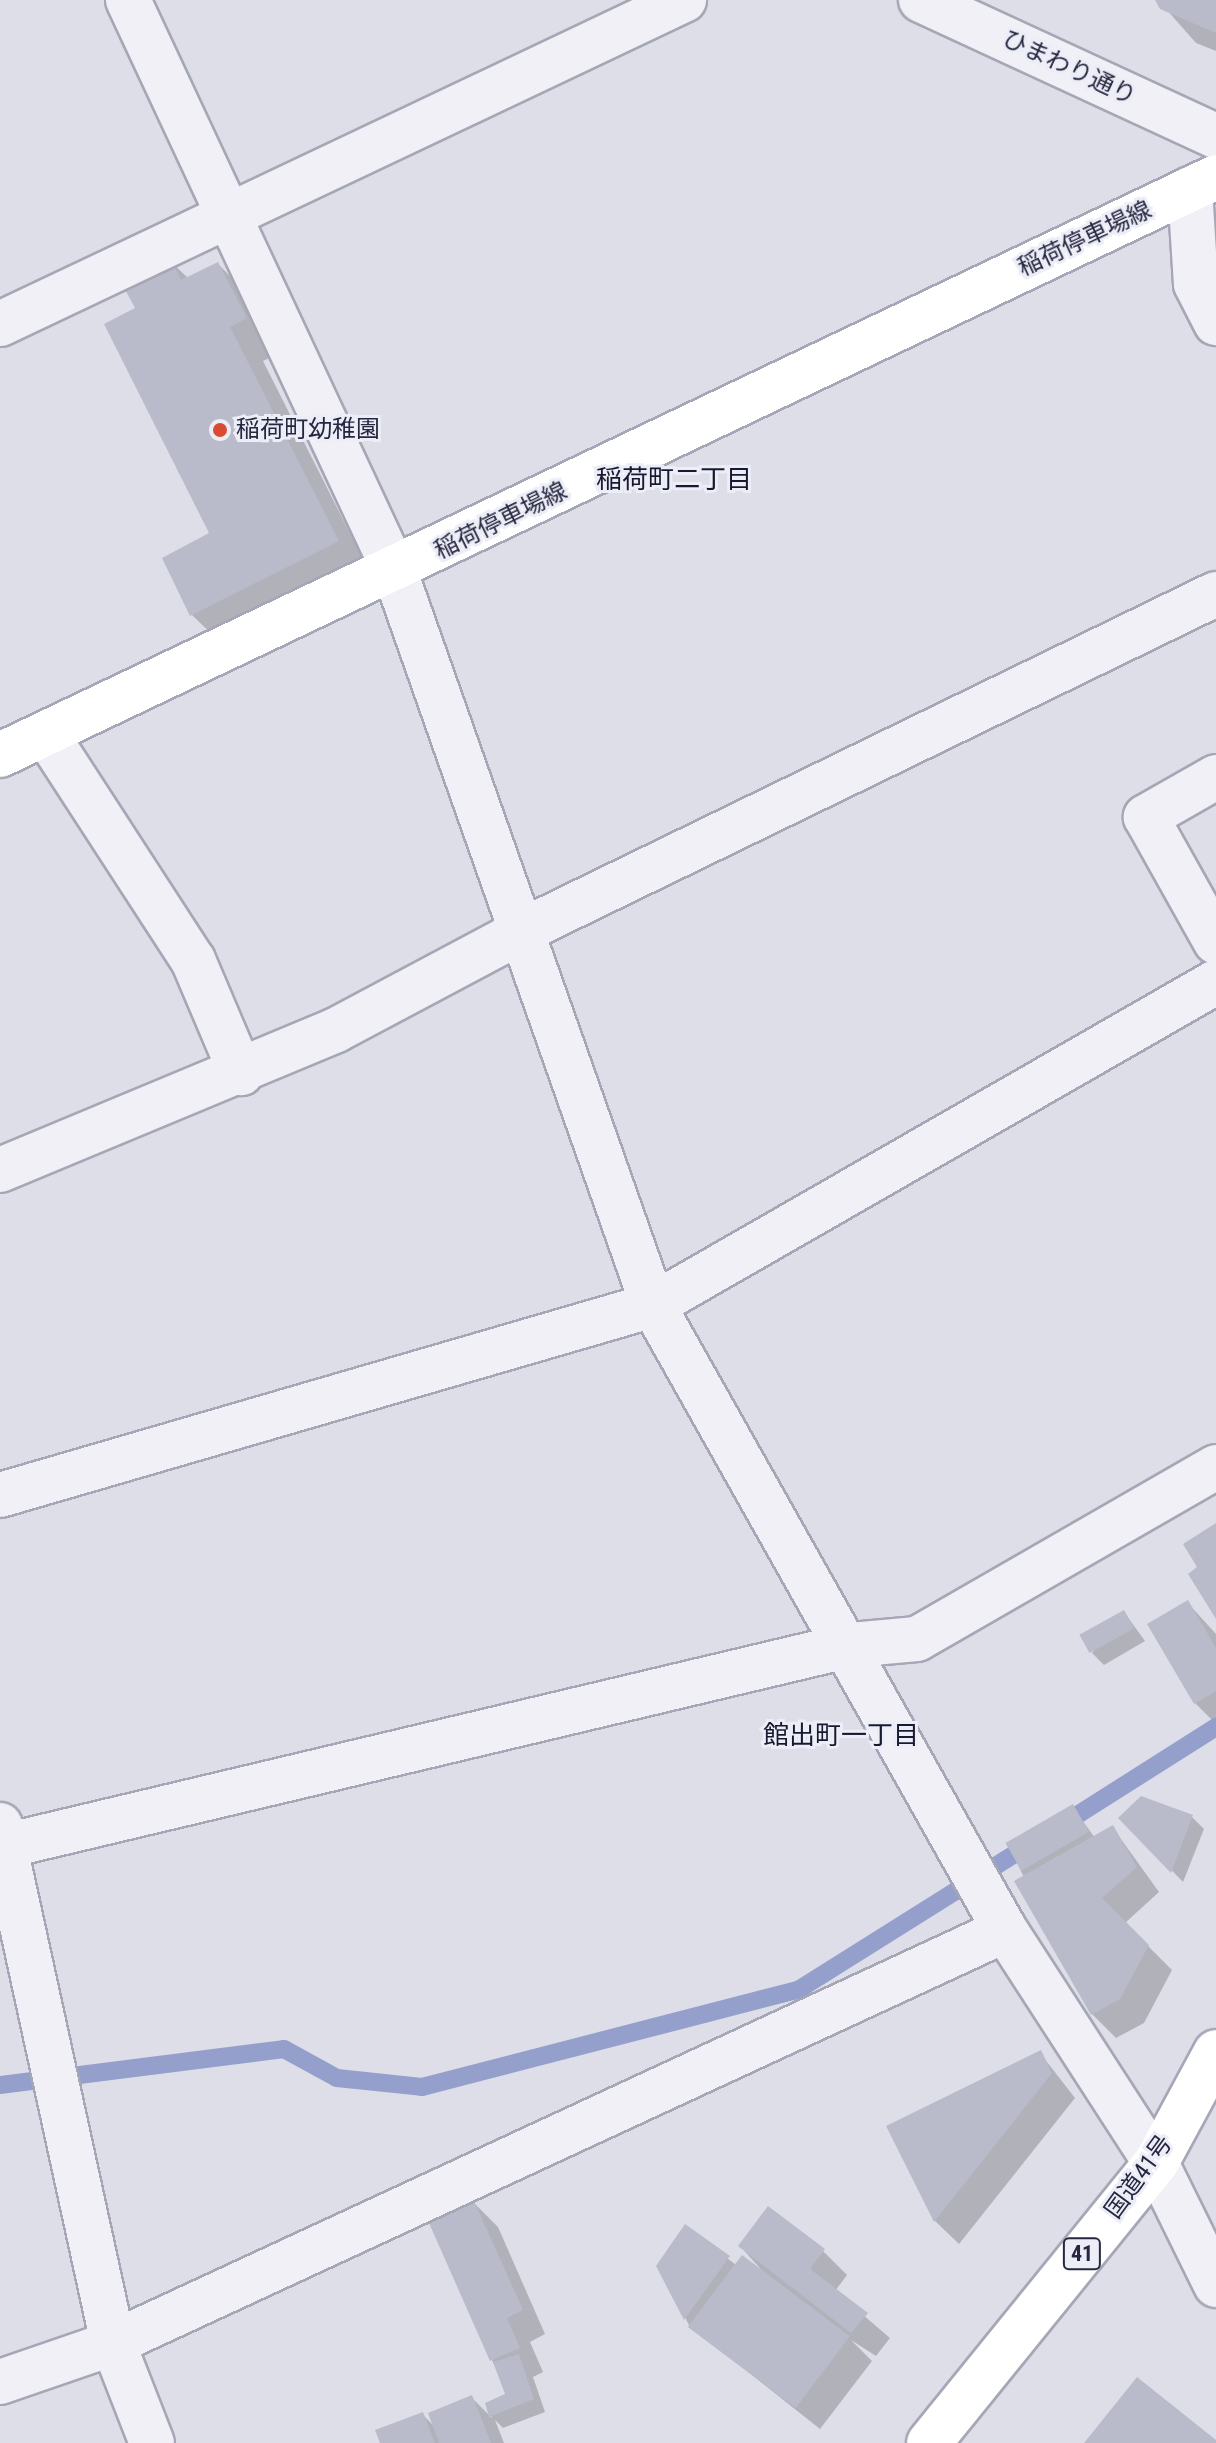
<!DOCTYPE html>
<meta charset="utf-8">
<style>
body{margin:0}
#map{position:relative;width:1216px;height:2443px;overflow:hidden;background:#dddee8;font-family:"Roboto Condensed","Noto Sans JP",sans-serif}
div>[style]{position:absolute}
.shadow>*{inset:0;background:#0003}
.stream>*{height:18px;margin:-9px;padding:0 9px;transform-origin:9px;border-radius:9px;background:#949fcc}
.building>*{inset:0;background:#b9bbcb;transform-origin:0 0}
.roads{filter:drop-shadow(2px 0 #a6a7b6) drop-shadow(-2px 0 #a6a7b6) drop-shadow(0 2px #a6a7b6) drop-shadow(0 -2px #a6a7b6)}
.minor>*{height:44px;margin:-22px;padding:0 22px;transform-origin:22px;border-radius:22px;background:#f0f0f6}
.tertiary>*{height:44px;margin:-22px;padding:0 22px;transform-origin:22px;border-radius:22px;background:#f0f0f6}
.secondary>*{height:44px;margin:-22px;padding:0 22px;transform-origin:22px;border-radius:22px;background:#fff}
.trunk>*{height:44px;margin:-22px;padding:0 22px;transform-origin:22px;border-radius:22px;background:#fff}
.dots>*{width:22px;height:22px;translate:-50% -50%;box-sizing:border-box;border:4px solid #ecedf6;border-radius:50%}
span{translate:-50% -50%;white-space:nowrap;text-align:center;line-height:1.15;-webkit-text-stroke:6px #ecedf6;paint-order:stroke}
.shield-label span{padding:2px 6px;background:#ecedf6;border:2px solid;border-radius:6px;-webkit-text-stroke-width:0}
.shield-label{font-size:22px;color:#252740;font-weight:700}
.street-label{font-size:24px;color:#252740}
.poi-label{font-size:24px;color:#252740}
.left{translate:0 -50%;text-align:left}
.neighbourhood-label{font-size:26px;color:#171930}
</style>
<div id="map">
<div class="shadow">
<div style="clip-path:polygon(1158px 0,1216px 0,1216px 51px,1196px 43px)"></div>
<div style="clip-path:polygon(169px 260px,189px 279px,218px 264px,252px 298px,280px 353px,263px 361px,371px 575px,226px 648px,192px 615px,212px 534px,138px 309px)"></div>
<div style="clip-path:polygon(1187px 1602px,1216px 1634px,1216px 1724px,1195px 1703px)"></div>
<div style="clip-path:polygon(1124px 1612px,1145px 1641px,1104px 1665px,1092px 1653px)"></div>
<div style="clip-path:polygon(1072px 1806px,1095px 1838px,1113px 1828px,1159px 1892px,1125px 1923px,1172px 1970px,1144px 2023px,1116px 2038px,1092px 2014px,1007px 1843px)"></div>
<div style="clip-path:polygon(1192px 1817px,1204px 1829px,1183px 1882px,1121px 1818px)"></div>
<div style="clip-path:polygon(1040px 2053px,1075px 2098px,959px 2244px,935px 2221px,889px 2127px)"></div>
<div style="clip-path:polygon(474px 2203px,498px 2227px,545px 2334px,530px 2342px,543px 2372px,533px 2377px,545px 2412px,503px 2428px,495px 2420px,504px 2443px,382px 2443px,422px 2414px,435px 2427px,472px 2398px,492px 2418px,487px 2404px,508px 2395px,492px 2360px)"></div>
<div style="clip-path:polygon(686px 2227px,736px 2265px,766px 2275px,740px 2246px,823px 2251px,847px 2275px,835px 2291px,890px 2338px,876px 2356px,851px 2340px,872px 2361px,820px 2429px,689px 2325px,659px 2266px)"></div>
</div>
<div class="stream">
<div style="left:1060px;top:1826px;width:185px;rotate:-32.4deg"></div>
<div style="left:0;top:2085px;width:286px;rotate:-7.2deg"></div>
<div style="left:284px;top:2049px;width:60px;rotate:28.7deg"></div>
<div style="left:337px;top:2078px;width:85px;rotate:6deg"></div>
<div style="left:422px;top:2087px;width:388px;rotate:-14.5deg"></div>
<div style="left:798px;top:1990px;width:275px;rotate:-32.1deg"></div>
</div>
<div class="building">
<div style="clip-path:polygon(1155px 0,1216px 0,1216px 33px,1160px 9px)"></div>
<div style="clip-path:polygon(170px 257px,181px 280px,218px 262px,247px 318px,230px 327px,339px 541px,190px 616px,162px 558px,209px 533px,104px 324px,135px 308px,121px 282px)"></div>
<div style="clip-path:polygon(1216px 1523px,1216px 1619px,1188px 1574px,1197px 1567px,1183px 1544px)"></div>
<div style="clip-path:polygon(1188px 1600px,1216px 1648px,1216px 1691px,1194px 1704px,1147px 1624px)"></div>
<div style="left:1124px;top:1610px;width:21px;height:51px;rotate:61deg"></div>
<div style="clip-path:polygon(1141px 1796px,1193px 1815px,1171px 1873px,1118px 1818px)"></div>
<div style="left:1073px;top:1804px;width:32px;height:78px;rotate:60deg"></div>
<div style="clip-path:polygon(1113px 1825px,1137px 1867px,1102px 1898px,1149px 1945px,1120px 1999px,1091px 2015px,1014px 1881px)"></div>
<div style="clip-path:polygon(1041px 2050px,1052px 2073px,934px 2222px,886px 2126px)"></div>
<div style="clip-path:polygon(474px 2201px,523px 2310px,507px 2318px,520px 2348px,490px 2361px,429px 2223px)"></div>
<div style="clip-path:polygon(768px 2206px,825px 2249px,810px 2269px,868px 2313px,851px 2333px,738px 2246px)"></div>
<div style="clip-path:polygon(685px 2224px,730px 2256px,684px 2320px,656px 2266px)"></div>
<div style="left:742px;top:2255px;width:135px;height:90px;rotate:37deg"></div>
<div style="clip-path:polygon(519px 2354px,534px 2399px,489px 2417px,485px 2403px,505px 2394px,493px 2362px)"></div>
<div style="clip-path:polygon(1137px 2377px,1216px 2440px,1216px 2443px,1084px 2443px)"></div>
<div style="clip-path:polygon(472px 2395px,491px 2443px,439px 2443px,428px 2413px)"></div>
<div style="clip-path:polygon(423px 2412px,435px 2443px,380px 2443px,375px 2430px)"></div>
</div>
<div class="roads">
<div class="minor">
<div style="left:128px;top:0;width:631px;rotate:64.98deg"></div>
<div style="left:395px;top:572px;width:777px;rotate:70.61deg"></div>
<div style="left:653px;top:1305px;width:717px;rotate:60.61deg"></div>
<div style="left:1005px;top:1930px;width:278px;rotate:57.1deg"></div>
<div style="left:1156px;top:2163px;width:136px;rotate:63.8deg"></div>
<div style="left:1190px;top:189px;width:95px;rotate:86.4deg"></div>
<div style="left:1196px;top:284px;width:44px;rotate:62.9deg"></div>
<div style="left:0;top:324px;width:757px;rotate:-25.35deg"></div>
<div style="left:46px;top:734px;width:270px;rotate:57deg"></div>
<div style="left:193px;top:960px;width:123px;rotate:67deg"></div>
<div style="left:1216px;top:777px;width:81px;rotate:150.3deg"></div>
<div style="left:1146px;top:817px;width:143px;rotate:60.8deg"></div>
<div style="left:0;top:1170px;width:364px;rotate:-22.6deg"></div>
<div style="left:336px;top:1030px;width:215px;rotate:-28deg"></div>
<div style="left:526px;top:929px;width:767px;rotate:-25.9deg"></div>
<div style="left:0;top:1495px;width:680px;rotate:-16.22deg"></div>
<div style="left:653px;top:1305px;width:649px;rotate:-29.84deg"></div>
<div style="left:0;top:1825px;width:530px;rotate:77.69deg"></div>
<div style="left:113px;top:2343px;width:107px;rotate:68.7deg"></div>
<div style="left:5px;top:1846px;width:870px;rotate:-13.37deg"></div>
<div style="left:851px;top:1645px;width:66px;rotate:-5.2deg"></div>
<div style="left:917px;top:1639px;width:345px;rotate:-29.9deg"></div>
<div style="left:0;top:2382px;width:120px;rotate:-19deg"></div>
<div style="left:113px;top:2343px;width:983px;rotate:-24.84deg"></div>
</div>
<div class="tertiary">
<div style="left:921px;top:0;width:325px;rotate:24.8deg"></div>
</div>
<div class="secondary">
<div style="left:0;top:755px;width:1346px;rotate:-25.42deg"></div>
</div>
<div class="trunk">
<div style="left:929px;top:2443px;width:360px;rotate:-51deg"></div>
<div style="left:1156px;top:2163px;width:126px;rotate:-61.6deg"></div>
</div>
</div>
<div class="dots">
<div style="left:220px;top:430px;background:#d94b35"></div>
</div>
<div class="shield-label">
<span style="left:1082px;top:2254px">41</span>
</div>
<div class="street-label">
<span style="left:1069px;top:68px;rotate:25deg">ひまわり通り</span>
<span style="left:1085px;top:239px;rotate:-25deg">稲荷停車場線</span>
<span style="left:501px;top:521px;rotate:-26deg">稲荷停車場線</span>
<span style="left:1139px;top:2177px;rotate:-54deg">国道41号</span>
</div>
<div class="poi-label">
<span class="left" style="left:236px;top:430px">稲荷町幼稚園</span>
</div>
<div class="neighbourhood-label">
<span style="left:674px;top:480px">稲荷町二丁目</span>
<span style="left:841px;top:1736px">館出町一丁目</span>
</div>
</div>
